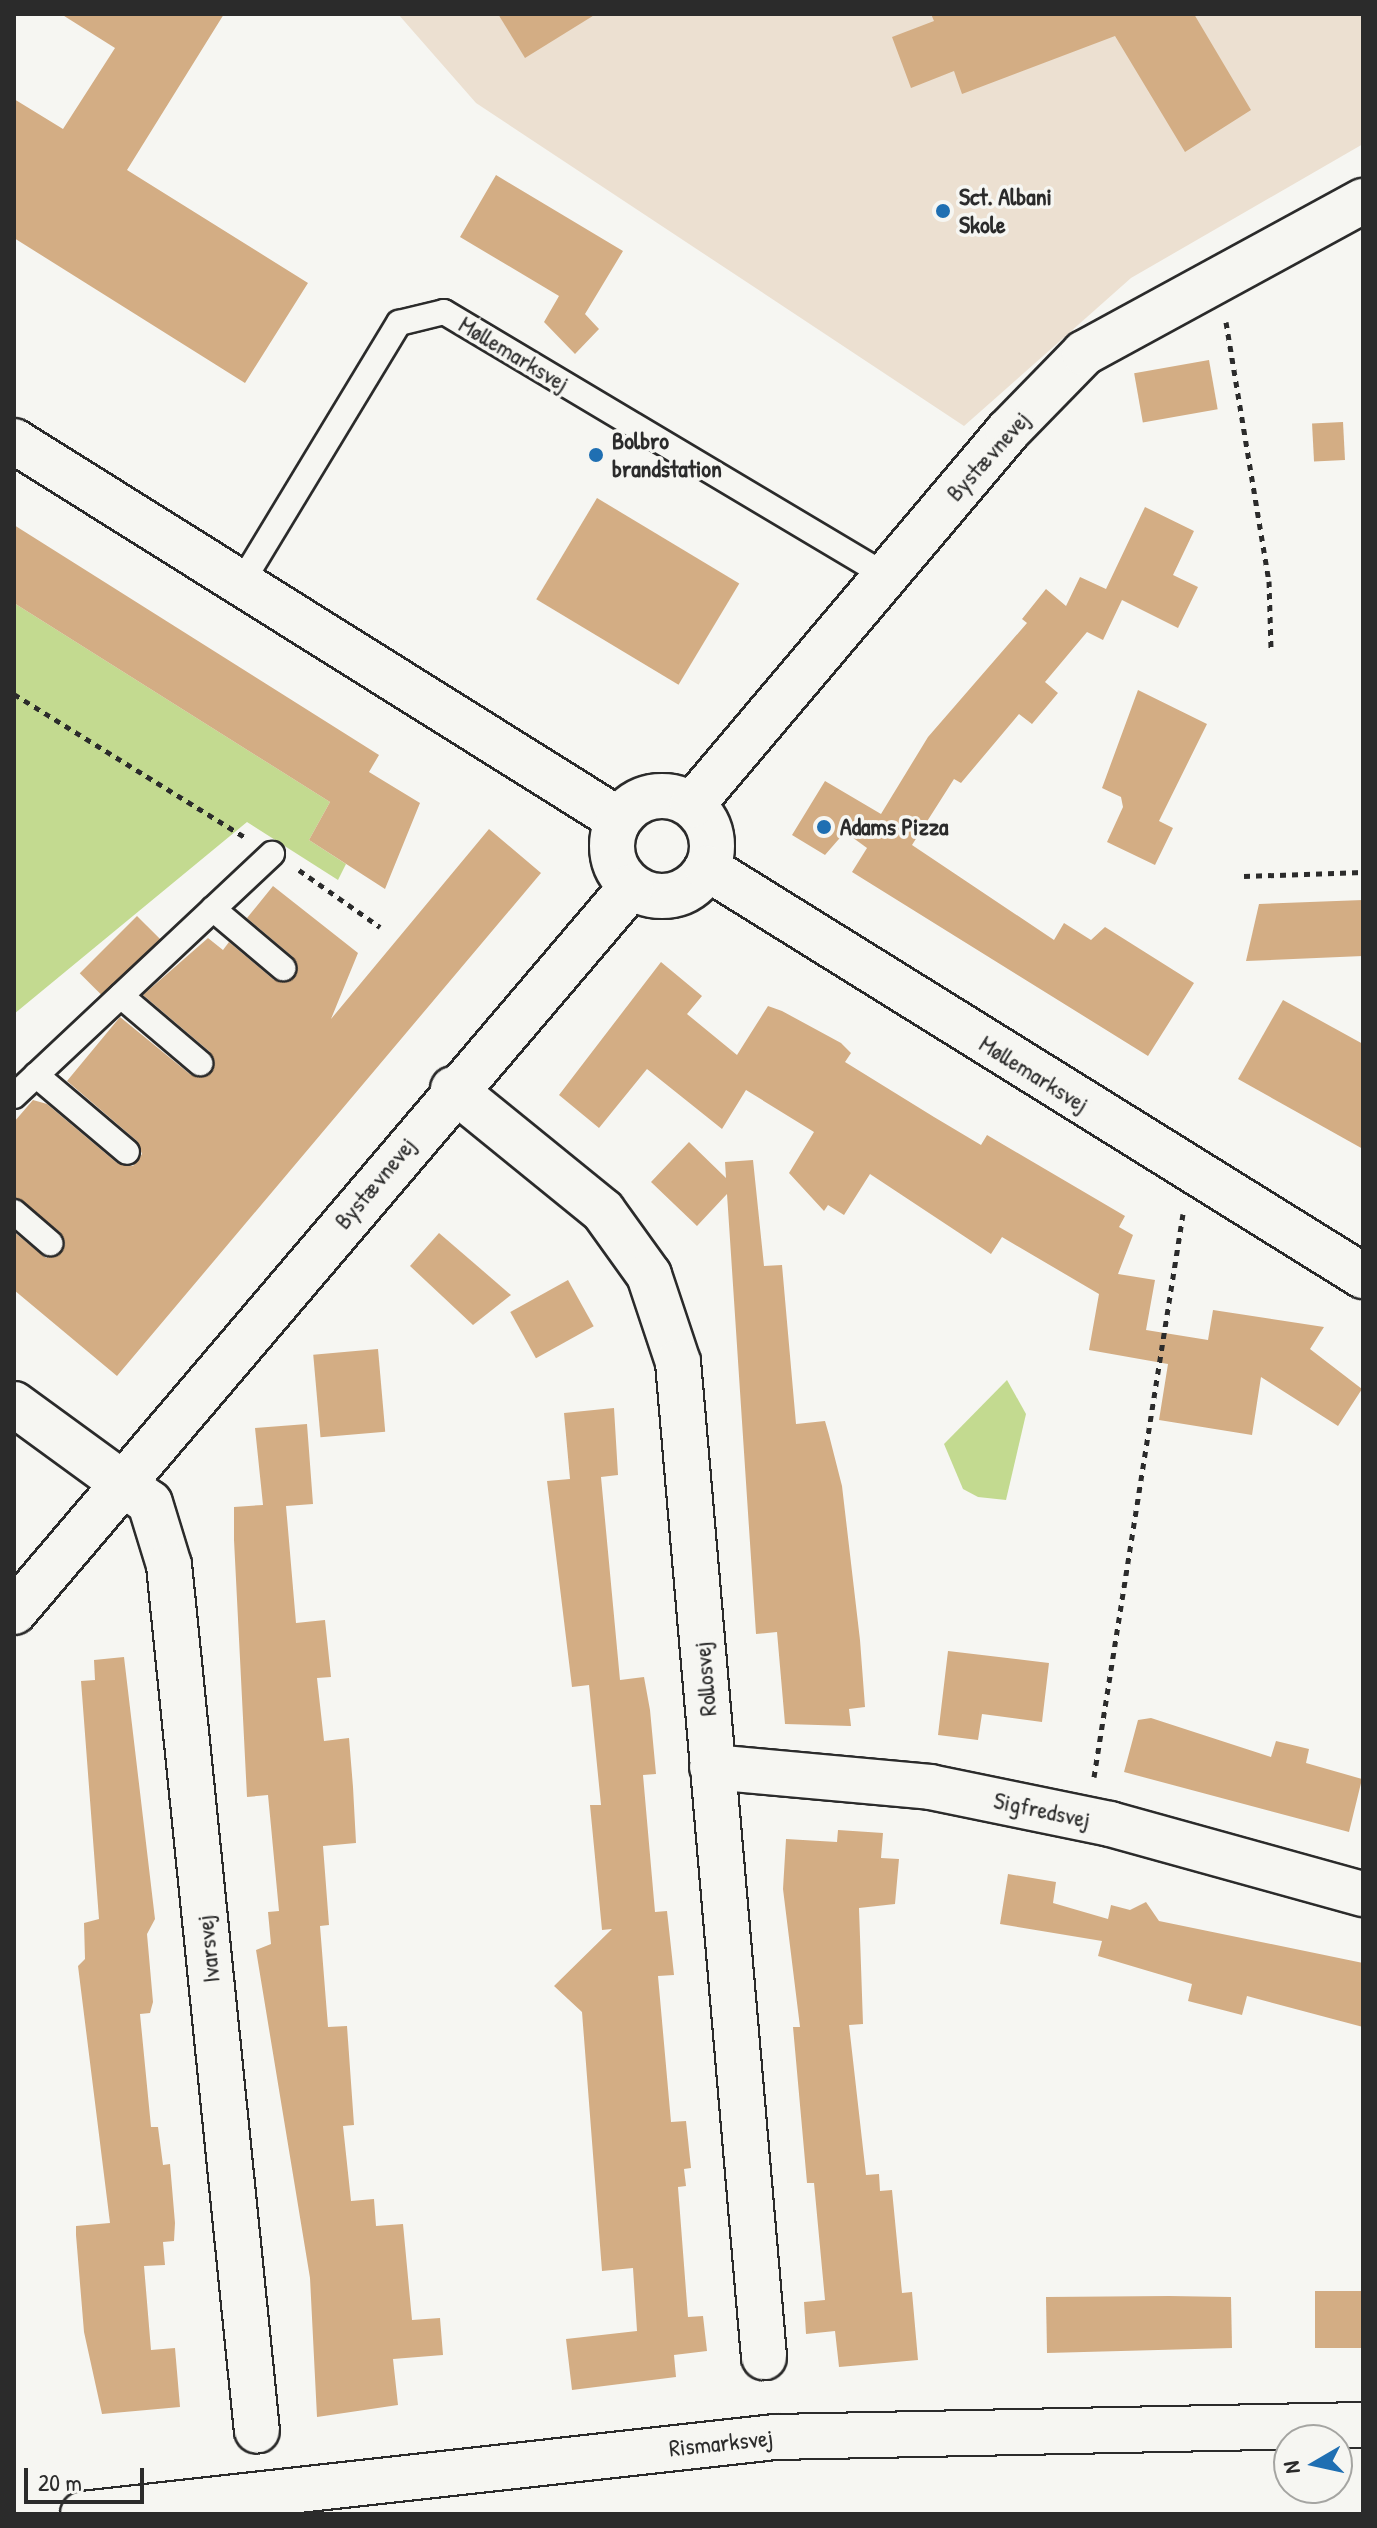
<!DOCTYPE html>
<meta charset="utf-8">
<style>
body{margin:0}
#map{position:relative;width:1377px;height:2528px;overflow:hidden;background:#f6f6f2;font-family:"Patrick Hand",sans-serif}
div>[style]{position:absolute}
.built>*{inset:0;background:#ece0d1}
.green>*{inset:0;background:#c3da90}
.building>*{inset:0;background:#d3ad84;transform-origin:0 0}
.path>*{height:5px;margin-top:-2.5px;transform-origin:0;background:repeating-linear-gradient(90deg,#2b2b2b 0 6px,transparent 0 12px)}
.roads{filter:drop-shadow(2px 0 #2b2b2b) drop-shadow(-2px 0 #2b2b2b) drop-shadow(0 2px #2b2b2b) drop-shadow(0 -2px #2b2b2b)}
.service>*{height:24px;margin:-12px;padding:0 12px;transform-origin:12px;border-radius:12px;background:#f6f6f2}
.minor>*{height:44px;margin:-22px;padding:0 22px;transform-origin:22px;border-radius:22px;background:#f6f6f2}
.minor>.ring{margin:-22px;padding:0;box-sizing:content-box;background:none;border:44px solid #f6f6f2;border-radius:50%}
.secondary>*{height:44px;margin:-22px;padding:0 22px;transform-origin:22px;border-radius:22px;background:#f6f6f2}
.dots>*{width:22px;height:22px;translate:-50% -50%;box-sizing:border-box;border:4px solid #f6f6f2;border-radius:50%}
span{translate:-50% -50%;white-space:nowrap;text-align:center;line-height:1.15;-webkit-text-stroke:7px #f6f6f2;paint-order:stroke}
.poi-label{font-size:24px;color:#2b2b2b;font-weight:700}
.left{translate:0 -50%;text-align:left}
.street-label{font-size:24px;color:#2b2b2b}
.frame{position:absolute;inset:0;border:16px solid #2b2b2b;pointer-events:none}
.north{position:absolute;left:1273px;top:2424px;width:80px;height:80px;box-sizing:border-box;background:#f6f6f2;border:2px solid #a5a5a2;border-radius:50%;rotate:261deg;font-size:22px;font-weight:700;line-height:32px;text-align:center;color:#2b2b2b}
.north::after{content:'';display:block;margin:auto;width:28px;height:36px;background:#1f6fb2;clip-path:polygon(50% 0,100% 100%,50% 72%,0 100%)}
.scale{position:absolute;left:24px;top:2468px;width:120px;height:36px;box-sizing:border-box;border:4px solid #2b2b2b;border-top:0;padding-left:10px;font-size:24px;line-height:28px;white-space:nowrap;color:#2b2b2b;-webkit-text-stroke:6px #f6f6f2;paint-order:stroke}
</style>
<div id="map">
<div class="built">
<div style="clip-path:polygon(398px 14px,1363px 14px,1363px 144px,1131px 278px,964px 426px,476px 103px)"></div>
</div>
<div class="green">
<div style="clip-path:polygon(14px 603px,330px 802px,309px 840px,346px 864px,338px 880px,247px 822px,14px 1014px)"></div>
<div style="clip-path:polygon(1007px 1380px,1026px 1414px,1006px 1500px,978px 1497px,963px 1489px,944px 1444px)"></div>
</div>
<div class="building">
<div style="clip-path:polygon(61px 14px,224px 14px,127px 170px,308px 283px,245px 383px,14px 238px,14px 99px,63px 129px,115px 48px)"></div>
<div style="clip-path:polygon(498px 14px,596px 14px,525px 58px)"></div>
<div style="clip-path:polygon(931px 14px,1194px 14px,1251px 110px,1185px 152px,1115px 36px,962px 94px,954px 71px,911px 88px,892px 37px,934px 21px)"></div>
<div style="clip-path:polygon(496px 175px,623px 251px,585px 314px,599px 329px,575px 354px,544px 322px,559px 296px,460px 237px)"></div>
<div style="left:1209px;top:360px;width:50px;height:76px;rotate:80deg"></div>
<div style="left:1343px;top:422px;width:38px;height:31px;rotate:87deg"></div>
<div style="left:597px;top:498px;width:166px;height:118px;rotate:31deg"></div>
<div style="clip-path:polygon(1145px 507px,1194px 531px,1173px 575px,1198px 587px,1178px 628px,1122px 600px,1103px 640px,1087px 632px,1045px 682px,1058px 693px,1032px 724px,1019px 714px,961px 783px,954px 779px,912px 845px,1054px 940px,1064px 923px,1091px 940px,1105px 927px,1194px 983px,1148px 1056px,852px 872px,867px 848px,845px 832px,825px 855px,792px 835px,825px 781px,881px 814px,928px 737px,1027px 623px,1022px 619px,1046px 589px,1066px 606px,1080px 577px,1106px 589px)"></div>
<div style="clip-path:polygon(14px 525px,379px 755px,369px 772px,420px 803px,385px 889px,309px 840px,330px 802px,14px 603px)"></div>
<div style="clip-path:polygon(1138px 690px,1207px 724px,1159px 821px,1173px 828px,1155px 865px,1107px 842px,1123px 807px,1121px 797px,1102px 788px)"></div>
<div style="clip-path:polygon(489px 829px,541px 873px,117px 1376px,14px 1290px,14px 1232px,46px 1258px,65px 1245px,60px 1232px,14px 1197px,14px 1122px,33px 1100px,47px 1104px,117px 1163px,133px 1166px,142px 1154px,137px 1141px,67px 1081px,120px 1017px,191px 1075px,211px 1073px,210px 1052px,143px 995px,208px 938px,223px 950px,229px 942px,274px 980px,294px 978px,293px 957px,247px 918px,273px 886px,358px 953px,331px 1019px)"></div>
<div style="clip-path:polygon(1363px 900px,1363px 956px,1246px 961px,1259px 904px)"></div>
<div style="left:137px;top:916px;width:33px;height:81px;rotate:45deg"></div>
<div style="clip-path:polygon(661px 962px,702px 996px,687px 1014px,737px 1055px,768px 1006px,782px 1011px,841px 1043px,851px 1053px,845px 1062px,934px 1117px,981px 1145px,987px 1135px,1125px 1216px,1119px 1227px,1133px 1235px,1118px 1274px,1155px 1280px,1146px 1330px,1208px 1340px,1213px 1310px,1324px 1327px,1310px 1349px,1362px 1389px,1338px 1426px,1261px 1377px,1252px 1435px,1159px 1420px,1168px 1364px,1089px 1350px,1099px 1294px,1002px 1237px,991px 1254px,870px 1174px,844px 1215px,828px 1205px,824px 1211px,789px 1173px,814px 1132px,746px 1090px,722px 1129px,647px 1069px,599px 1128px,559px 1095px)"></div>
<div style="clip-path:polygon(1283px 1000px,1363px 1044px,1363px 1149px,1238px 1079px)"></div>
<div style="clip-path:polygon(689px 1142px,726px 1178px,725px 1162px,753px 1160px,764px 1266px,782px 1265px,796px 1424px,825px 1421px,829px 1435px,842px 1486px,860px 1640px,865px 1707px,849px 1709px,851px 1726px,785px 1724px,777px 1632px,756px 1634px,727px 1194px,697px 1226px,651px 1182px)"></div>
<div style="clip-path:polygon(439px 1233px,511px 1295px,473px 1325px,410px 1266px)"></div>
<div style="left:568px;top:1280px;width:53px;height:66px;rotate:61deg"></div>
<div style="left:378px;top:1349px;width:83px;height:65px;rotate:85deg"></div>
<div style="clip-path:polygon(614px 1408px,618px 1475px,601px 1477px,620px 1680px,644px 1677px,650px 1710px,656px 1774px,643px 1775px,655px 1912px,667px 1911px,674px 1975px,658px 1976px,671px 2122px,686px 2121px,691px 2168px,684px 2169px,686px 2186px,678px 2187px,688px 2317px,703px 2316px,707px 2351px,674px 2355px,676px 2377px,572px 2390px,566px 2339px,637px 2331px,633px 2268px,602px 2271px,582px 2012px,554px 1986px,612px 1929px,602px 1930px,590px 1805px,601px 1805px,589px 1685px,572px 1687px,547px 1481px,570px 1479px,564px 1413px)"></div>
<div style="clip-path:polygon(307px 1424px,313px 1504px,286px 1506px,296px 1623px,325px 1620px,331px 1677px,317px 1678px,324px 1741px,349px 1738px,353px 1787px,356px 1843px,323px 1846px,329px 1925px,320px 1926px,328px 2027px,347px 2026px,354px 2125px,343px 2126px,351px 2201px,374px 2199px,376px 2226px,403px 2224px,412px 2320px,440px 2318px,443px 2355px,393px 2359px,398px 2405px,317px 2417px,310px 2278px,256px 1950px,271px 1944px,268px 1912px,279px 1911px,268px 1795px,247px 1797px,234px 1540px,234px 1507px,263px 1505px,255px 1428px)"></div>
<div style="clip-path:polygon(948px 1651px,1049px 1663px,1042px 1722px,982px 1714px,978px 1740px,938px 1735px)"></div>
<div style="clip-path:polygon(124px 1657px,155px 1919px,147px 1934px,153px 2002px,150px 2013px,140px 2014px,151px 2127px,158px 2127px,163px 2165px,170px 2164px,175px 2223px,174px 2241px,163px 2242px,165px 2265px,144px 2266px,151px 2350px,175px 2348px,180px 2407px,102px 2414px,84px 2332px,76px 2235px,76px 2226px,110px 2223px,78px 1966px,85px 1959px,84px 1923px,99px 1919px,81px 1681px,95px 1680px,94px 1660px)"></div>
<div style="clip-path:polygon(1151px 1718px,1271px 1757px,1276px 1741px,1309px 1749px,1306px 1763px,1362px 1779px,1349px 1832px,1124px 1772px,1138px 1720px)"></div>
<div style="clip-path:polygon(838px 1830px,883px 1833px,881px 1858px,899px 1859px,895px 1904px,859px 1908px,863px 2024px,849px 2025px,866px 2175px,879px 2174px,880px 2191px,892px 2190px,902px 2293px,912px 2292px,918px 2360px,839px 2367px,835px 2331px,806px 2334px,804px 2302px,825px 2300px,814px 2183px,807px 2183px,793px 2027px,800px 2027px,783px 1889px,786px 1839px,837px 1842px)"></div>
<div style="clip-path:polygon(1008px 1874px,1056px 1882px,1053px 1903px,1108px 1919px,1111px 1905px,1130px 1910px,1146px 1902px,1159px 1921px,1363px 1963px,1363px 2027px,1247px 1996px,1242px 2015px,1188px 2001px,1192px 1984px,1098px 1956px,1102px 1941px,1000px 1924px)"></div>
<div style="left:1363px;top:2291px;width:57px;height:48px;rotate:90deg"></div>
<div style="clip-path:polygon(1169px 2296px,1231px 2297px,1232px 2348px,1047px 2353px,1046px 2297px)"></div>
</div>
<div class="path">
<div style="left:1226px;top:322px;width:263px;rotate:80.6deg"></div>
<div style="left:1269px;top:581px;width:68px;rotate:88.3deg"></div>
<div style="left:14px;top:694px;width:273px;rotate:31.8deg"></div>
<div style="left:299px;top:870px;width:99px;rotate:35.1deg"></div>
<div style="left:1244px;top:876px;width:119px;rotate:-1.9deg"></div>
<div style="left:1094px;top:1777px;width:570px;rotate:-81.02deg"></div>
</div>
<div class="roads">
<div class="service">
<div style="left:242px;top:582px;width:303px;rotate:-58.8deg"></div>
<div style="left:399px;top:323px;width:46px;rotate:-13.7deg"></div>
<div style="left:444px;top:312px;width:513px;rotate:30.81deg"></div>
<div style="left:213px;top:909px;width:92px;rotate:40.1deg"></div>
<div style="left:121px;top:996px;width:104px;rotate:40.3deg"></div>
<div style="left:36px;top:1075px;width:119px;rotate:40.2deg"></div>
<div style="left:14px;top:1096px;width:354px;rotate:-43.2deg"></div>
<div style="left:14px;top:1212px;width:48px;rotate:40.7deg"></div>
</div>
<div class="minor">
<div style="left:14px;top:441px;width:714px;rotate:32.06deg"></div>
<div class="ring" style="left:612px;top:796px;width:56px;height:56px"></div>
<div style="left:692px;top:805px;width:490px;rotate:-49.8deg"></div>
<div style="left:1008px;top:431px;width:109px;rotate:-45.7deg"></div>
<div style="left:1084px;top:353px;width:318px;rotate:-28.6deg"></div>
<div style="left:707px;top:868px;width:773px;rotate:31.88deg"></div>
<div style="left:453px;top:1089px;width:193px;rotate:39.1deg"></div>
<div style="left:603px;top:1211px;width:79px;rotate:54.3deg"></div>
<div style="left:649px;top:1275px;width:92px;rotate:71.6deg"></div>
<div style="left:678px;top:1362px;width:999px;rotate:85.06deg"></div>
<div style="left:14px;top:1404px;width:168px;rotate:36.1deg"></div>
<div style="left:150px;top:1503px;width:65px;rotate:73deg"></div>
<div style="left:169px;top:1565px;width:870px;rotate:84.2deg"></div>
<div style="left:14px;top:1612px;width:952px;rotate:-49.6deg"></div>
<div style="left:712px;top:1767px;width:219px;rotate:5.2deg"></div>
<div style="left:930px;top:1787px;width:184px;rotate:11.6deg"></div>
<div style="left:1110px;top:1824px;width:263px;rotate:15.5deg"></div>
</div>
<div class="secondary">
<div style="left:83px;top:2514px;width:696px;rotate:-6.35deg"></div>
<div style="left:775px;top:2437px;width:588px;rotate:-1.17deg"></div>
</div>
</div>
<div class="dots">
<div style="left:943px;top:211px;background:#1f6fb2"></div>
<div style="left:596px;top:455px;background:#1f6fb2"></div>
<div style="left:824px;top:827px;background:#1f6fb2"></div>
</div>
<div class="poi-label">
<span class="left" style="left:959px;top:211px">Sct. Albani<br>Skole</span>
<span class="left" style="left:612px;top:455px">Bolbro<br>brandstation</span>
<span class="left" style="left:840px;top:827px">Adams Pizza</span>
</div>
<div class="street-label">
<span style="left:514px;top:354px;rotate:31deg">Møllemarksvej</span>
<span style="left:988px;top:456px;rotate:-48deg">Bystævnevej</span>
<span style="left:1034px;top:1074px;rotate:32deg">Møllemarksvej</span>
<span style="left:375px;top:1183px;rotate:-50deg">Bystævnevej</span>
<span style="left:705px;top:1679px;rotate:-95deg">Rollosvej</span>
<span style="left:1042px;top:1810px;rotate:12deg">Sigfredsvej</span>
<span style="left:208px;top:1949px;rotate:-96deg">Ivarsvej</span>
<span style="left:721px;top:2443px;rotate:-6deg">Rismarksvej</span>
</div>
<div class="frame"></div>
<div class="north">N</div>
<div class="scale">20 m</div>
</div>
